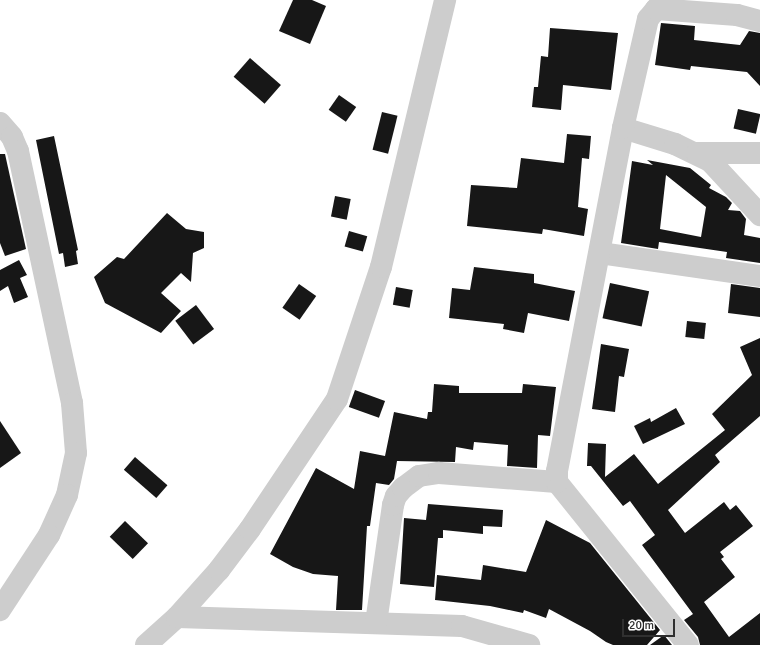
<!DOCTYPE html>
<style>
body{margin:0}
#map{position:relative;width:760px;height:645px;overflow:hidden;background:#fff;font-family:Signika,sans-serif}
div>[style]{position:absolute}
.building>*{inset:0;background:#171717;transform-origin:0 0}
.minor>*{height:22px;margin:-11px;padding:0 11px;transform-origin:11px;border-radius:11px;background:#cdcdcd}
span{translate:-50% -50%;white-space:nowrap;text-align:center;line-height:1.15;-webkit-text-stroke:4px #fff;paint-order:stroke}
.scale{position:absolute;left:622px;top:619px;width:53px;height:18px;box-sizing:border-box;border:2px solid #303030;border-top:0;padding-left:5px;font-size:12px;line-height:14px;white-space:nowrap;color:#303030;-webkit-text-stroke:3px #fff;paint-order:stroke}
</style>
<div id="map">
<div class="building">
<div style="clip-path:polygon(293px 0,312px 0,326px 6px,310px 44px,279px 31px)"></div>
<div style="clip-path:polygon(661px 23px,695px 26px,694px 40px,740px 45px,749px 31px,760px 33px,760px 86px,747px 72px,691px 66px,690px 70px,655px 65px)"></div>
<div style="clip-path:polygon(550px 28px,618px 33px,611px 90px,563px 85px,561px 110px,532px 107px,534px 87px,538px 87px,541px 56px,548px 57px)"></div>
<div style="left:250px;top:58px;width:41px;height:25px;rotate:41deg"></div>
<div style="left:339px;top:95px;width:21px;height:18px;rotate:35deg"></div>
<div style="left:738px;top:109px;width:23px;height:20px;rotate:13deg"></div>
<div style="left:382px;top:112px;width:16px;height:39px;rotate:14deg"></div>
<div style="clip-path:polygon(567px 134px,591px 136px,589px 159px,582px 158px,578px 207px,588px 209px,584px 236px,543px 229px,542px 234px,467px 226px,471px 185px,517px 188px,521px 158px,564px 163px)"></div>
<div style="clip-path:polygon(54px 136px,78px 250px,76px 251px,78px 264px,65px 267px,63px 253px,59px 254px,36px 140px)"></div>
<div style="clip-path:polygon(0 154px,5px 154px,26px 249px,5px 256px,0 243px)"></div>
<div style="clip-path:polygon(evenodd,647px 160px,690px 168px,711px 185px,709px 188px,726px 197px,732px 203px,728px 210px,740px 211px,746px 219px,744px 235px,760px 238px,760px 263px,726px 258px,727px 252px,659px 242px,658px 249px,621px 243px,632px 161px,653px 165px,647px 160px,666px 175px,706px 207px,701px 237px,660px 229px,666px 175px)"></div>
<div style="left:335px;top:196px;width:16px;height:21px;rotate:11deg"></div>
<div style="clip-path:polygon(167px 213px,186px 229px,204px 232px,204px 248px,193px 253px,191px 282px,181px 273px,161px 293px,181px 311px,161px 333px,105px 303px,94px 277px,117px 257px,124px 259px)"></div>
<div style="left:349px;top:231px;width:19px;height:16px;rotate:16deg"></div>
<div style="clip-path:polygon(19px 260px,27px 275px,20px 278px,28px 297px,14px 303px,8px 286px,0 291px,0 270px)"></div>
<div style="clip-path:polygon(474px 267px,534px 274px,534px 283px,575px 291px,569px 321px,528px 313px,524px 333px,503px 329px,504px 324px,449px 318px,452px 288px,470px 290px)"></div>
<div style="left:610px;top:283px;width:40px;height:36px;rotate:12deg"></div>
<div style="left:299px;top:284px;width:21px;height:29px;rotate:35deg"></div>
<div style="clip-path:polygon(731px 284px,760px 288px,760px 317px,728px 313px)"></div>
<div style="left:396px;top:287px;width:17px;height:18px;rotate:10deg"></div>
<div style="left:196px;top:305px;width:30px;height:26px;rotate:53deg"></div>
<div style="left:687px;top:321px;width:19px;height:16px;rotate:6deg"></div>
<div style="clip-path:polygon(760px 338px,760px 416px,715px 455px,720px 462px,668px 510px,685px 533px,724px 502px,730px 510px,736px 505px,753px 526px,720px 552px,724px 557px,721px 559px,735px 577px,704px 602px,729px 637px,760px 613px,760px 645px,700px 645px,698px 637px,684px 620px,693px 614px,642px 545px,655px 535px,630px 501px,623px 506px,591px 466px,587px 466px,588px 443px,606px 444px,605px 477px,634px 454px,658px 484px,725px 430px,712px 414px,752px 375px,740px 347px)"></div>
<div style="clip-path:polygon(601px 344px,629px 349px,624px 377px,619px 376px,615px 412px,592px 409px)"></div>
<div style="clip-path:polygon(434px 384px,459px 386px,459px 393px,522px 393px,523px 384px,556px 387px,550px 436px,538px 435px,537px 468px,507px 466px,508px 445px,474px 442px,473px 450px,456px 447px,455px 462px,397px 461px,394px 479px,389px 485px,376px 483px,370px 526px,367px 526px,362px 610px,336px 610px,338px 576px,313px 574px,293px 567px,270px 554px,316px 468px,354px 489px,360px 451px,385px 456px,394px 412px,427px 419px,428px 412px,432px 412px)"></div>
<div style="left:355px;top:390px;width:32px;height:18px;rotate:20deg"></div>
<div style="clip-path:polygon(676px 408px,685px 424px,643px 444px,634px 426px,650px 418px,651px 422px)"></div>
<div style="clip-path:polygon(0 421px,21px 453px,0 468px)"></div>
<div style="left:135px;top:457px;width:43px;height:17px;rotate:41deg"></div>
<div style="clip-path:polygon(428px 504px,503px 510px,502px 527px,483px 526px,483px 534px,443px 530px,443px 538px,438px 538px,434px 587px,400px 584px,404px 518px,426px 520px)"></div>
<div style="clip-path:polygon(546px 520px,590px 543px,660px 630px,647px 645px,613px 645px,606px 642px,590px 631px,549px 609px,546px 618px,524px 610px,523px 613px,490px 606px,435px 600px,437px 575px,481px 580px,483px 565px,526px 572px)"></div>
<div style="left:125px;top:521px;width:32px;height:22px;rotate:44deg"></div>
<div style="clip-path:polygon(664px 635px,672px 645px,650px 645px)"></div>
</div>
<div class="minor">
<div style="left:0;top:123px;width:18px;rotate:49deg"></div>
<div style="left:12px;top:137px;width:15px;rotate:67deg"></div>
<div style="left:18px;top:151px;width:258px;rotate:77.9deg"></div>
<div style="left:72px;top:403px;width:50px;rotate:85.4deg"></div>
<div style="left:76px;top:453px;width:43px;rotate:102.1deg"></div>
<div style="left:67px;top:495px;width:44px;rotate:114.2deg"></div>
<div style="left:49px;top:535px;width:90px;rotate:123.2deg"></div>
<div style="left:623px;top:128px;width:54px;rotate:17.1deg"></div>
<div style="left:675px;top:144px;width:39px;rotate:26deg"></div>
<div style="left:710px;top:161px;width:74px;rotate:47.2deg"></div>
<div style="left:697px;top:153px;width:63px"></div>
<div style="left:600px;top:253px;width:162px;rotate:8.2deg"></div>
<div style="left:177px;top:617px;width:285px;rotate:1.8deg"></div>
<div style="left:462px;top:626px;width:70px;rotate:15.8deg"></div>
<div style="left:376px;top:623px;width:119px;rotate:-81.8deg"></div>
<div style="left:393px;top:505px;width:9px;rotate:-72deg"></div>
<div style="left:396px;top:496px;width:11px;rotate:-49deg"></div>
<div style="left:403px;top:488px;width:20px;rotate:-37deg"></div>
<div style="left:419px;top:476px;width:20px;rotate:-9deg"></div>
<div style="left:439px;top:473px;width:118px;rotate:4.4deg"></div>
<div style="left:146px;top:645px;width:42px;rotate:-42.1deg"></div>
<div style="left:177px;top:617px;width:63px;rotate:-48.2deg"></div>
<div style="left:219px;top:570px;width:51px;rotate:-52.9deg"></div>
<div style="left:250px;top:529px;width:156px;rotate:-56.2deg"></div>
<div style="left:337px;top:399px;width:139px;rotate:-71.6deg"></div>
<div style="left:381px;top:267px;width:275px;rotate:-76.5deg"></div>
<div style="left:688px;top:645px;width:209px;rotate:-128.8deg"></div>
<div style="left:557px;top:482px;width:11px;rotate:-90deg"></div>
<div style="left:557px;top:471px;width:349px;rotate:-79.1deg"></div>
<div style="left:623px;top:128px;width:112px;rotate:-77.1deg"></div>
<div style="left:648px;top:19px;width:13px;rotate:-51deg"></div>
<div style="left:656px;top:9px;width:81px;rotate:4.2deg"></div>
<div style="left:737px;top:15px;width:24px;rotate:15deg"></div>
</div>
<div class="scale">20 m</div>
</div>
